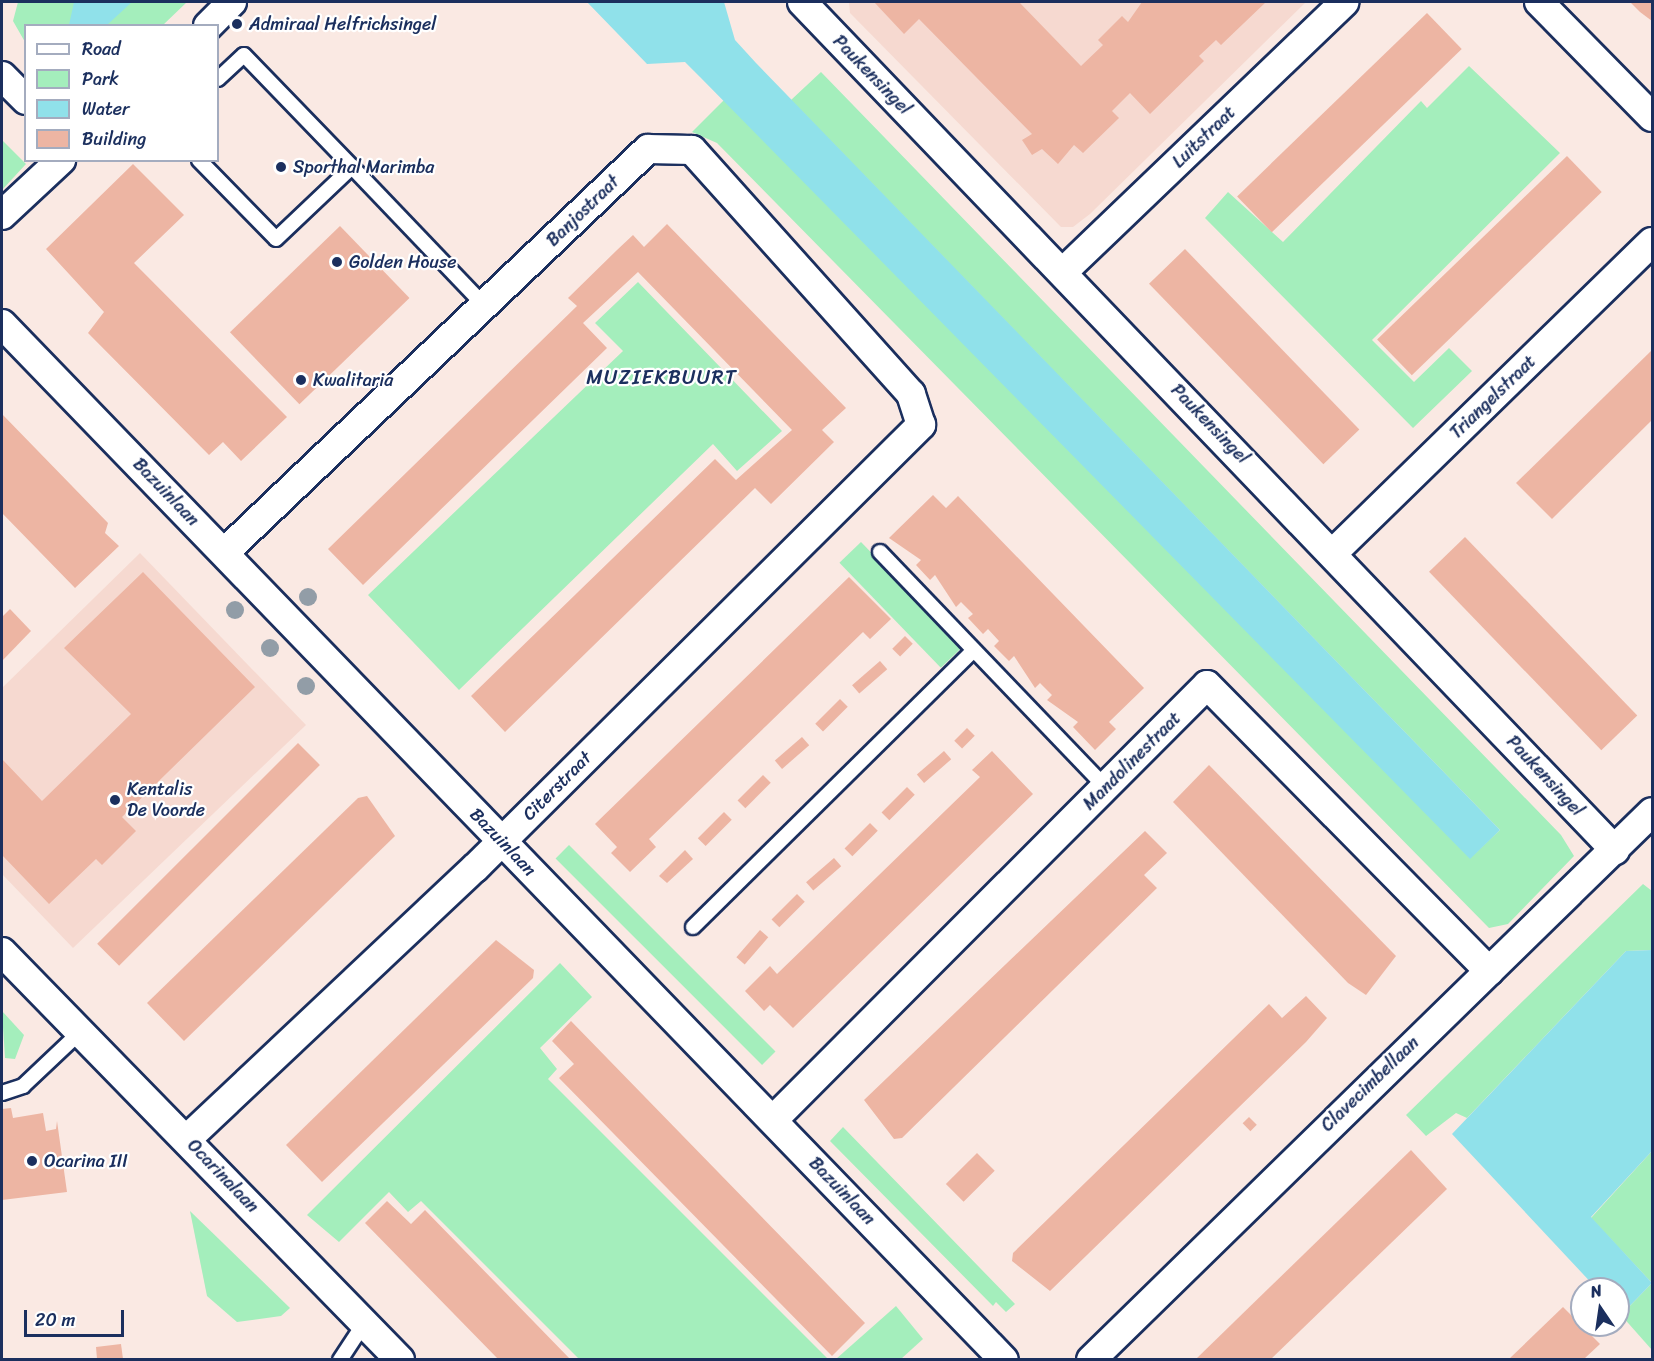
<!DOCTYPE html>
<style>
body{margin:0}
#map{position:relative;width:1654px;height:1361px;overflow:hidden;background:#fae9e3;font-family:Sriracha,sans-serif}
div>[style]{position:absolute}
.built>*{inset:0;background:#f6d9d0}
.green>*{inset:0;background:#a4eebc;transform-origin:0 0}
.water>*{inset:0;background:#90e1ea}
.building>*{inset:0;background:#edb5a3;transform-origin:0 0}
.roads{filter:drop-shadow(2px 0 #1b2f5e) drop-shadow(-2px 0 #1b2f5e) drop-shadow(0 2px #1b2f5e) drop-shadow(0 -2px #1b2f5e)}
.service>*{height:14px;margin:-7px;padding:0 7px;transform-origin:7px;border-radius:7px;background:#fff}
.minor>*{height:28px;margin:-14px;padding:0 14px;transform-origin:14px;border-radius:14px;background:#fff}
.trees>*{width:18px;height:18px;margin:-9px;border-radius:50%;background:#929da7}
.dots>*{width:16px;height:16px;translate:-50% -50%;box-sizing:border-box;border:3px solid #fff;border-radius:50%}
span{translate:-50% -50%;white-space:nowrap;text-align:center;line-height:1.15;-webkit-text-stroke:4.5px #fff;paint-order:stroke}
.poi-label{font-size:18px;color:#1b2f5e}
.left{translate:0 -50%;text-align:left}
.street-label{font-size:18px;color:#1b2f5e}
.neighbourhood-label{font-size:20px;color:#1b2f5e;letter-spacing:1.5px}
.frame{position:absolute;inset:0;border:3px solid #1b2f5e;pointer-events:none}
.legend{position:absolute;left:24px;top:24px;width:195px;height:138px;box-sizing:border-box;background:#fff;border:2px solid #a4acbf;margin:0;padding:8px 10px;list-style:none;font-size:18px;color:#1b2f5e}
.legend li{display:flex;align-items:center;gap:12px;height:30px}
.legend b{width:30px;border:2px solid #a4acbf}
.north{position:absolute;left:1570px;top:1277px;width:60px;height:60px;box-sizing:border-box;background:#fff;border:2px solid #a4acbf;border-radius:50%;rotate:347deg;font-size:16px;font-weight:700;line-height:24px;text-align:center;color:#1b2f5e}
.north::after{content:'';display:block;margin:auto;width:21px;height:27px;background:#1b2f5e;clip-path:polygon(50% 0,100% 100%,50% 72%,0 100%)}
.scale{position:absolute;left:24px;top:1310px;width:100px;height:27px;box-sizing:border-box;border:3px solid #1b2f5e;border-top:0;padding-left:8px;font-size:18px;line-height:21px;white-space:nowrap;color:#1b2f5e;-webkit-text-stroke:4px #fff;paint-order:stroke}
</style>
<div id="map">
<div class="built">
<div style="clip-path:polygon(849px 2px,1306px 2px,1090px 214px,1073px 227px,1061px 227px,850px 13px)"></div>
<div style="clip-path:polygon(140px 553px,306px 725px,73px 948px,2px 874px,2px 688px)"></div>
</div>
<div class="green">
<div style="clip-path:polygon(18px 2px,187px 2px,163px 25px,26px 26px,25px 42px,13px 21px)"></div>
<div style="clip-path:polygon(1469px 66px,1560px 153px,1372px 340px,1414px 382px,1449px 348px,1472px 371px,1413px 428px,1205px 218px,1228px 192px,1283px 242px,1421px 101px,1427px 108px)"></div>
<div style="clip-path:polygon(821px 72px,1561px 835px,1574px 856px,1508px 924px,1489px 928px,717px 143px,692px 132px,724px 100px,1470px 858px,1500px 830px,791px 100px)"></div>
<div style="clip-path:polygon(2px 140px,26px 164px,2px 190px)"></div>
<div style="clip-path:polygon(638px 282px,782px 431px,737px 471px,713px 444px,459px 690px,368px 595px,623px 351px,595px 323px)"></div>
<div style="left:861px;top:542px;width:146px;height:30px;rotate:46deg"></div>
<div style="left:569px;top:845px;width:292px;height:19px;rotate:45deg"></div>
<div style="clip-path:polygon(1643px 884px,1652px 891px,1652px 950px,1626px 951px,1467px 1118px,1456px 1113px,1426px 1136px,1406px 1115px)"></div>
<div style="clip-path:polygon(560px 963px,592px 997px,540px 1048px,557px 1069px,548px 1079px,828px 1359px,579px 1359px,421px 1201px,408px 1212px,389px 1192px,339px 1242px,307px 1215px)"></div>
<div style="clip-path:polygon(2px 1011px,24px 1035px,15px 1059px,5px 1058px)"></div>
<div style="clip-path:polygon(843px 1127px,1015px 1304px,1006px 1312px,996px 1302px,993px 1306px,830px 1141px)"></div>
<div style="clip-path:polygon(1652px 1151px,1652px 1283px,1591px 1218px)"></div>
<div style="clip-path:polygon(190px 1211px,290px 1308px,281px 1316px,237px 1322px,207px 1296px)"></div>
<div style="clip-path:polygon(1652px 1283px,1652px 1350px,1621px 1315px)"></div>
<div style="clip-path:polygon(896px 1306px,923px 1339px,901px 1359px,836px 1359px)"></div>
</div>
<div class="water">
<div style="clip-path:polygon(74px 2px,132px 2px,107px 25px,69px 25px)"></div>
<div style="clip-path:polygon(587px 2px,724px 2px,735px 40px,756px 63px,1500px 830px,1470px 859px,700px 77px,685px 62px,647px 64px)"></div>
<div style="clip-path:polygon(1652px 950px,1652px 1151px,1591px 1217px,1652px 1283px,1621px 1315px,1618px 1289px,1597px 1289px,1452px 1134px,1626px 951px)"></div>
</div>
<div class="building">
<div style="clip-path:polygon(874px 2px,1019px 2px,1081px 66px,1103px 45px,1098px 40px,1122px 16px,1128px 22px,1142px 2px,1266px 2px,1221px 45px,1216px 40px,1199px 56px,1204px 61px,1150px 114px,1130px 93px,1112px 111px,1119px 118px,1083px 153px,1074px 145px,1058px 164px,1042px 149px,1032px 155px,1022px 140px,1032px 134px,919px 19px,904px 34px)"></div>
<div style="clip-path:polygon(1630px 2px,1652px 2px,1652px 21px,1640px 12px)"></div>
<div style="left:1427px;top:13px;width:50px;height:264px;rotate:46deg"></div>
<div style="left:1567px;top:156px;width:50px;height:264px;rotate:46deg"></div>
<div style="clip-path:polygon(133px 164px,184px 215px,134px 263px,287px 417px,241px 461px,223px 442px,209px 455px,88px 333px,104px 312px,46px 249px)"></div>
<div style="clip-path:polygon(667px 224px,846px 408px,822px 430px,834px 442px,771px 504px,755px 488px,505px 732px,471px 696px,715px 459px,736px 480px,792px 430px,638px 272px,583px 323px,607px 348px,363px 585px,328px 549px,577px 306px,568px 298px,617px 250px,633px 235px,644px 247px)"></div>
<div style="left:340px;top:226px;width:100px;height:153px;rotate:46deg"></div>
<div style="left:1185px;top:249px;width:251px;height:50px;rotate:46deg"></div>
<div style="clip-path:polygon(1652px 350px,1652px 420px,1552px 519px,1516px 483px)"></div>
<div style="clip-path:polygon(2px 414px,108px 523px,105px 533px,119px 546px,75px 588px,2px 513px)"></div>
<div style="clip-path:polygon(933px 495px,946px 508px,958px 496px,1144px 688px,1109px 722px,1116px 729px,1095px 750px,1073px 727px,1078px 722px,1047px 700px,1052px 695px,1040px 683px,1035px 688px,1014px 656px,1009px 661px,994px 646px,999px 641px,988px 629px,983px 634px,968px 618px,973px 614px,961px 602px,956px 607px,935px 575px,930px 580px,916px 565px,921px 560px,889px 538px)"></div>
<div style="left:1465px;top:537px;width:248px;height:50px;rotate:46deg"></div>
<div style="clip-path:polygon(143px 572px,255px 687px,122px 817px,136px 831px,102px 865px,96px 859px,49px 904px,2px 855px,2px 759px,42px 801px,131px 714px,64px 648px)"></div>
<div style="clip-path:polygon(849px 577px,891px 619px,870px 639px,863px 632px,766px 726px,649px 839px,656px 847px,630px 872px,611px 853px,617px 847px,595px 824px)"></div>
<div style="clip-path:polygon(10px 609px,31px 631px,2px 661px,2px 617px)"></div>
<div style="left:905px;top:636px;width:11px;height:18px;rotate:45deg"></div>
<div style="left:880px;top:661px;width:11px;height:37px;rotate:49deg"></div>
<div style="left:840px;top:699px;width:11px;height:35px;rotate:45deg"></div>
<div style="left:967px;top:728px;width:11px;height:18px;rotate:45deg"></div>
<div style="left:802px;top:737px;width:11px;height:36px;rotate:49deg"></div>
<div style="left:298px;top:743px;width:31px;height:284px;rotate:45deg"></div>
<div style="left:944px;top:751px;width:11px;height:36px;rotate:49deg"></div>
<div style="clip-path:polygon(992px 751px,1033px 794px,793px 1028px,770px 1005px,764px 1011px,745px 991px,770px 966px,777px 974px,980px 777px,972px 770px)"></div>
<div style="clip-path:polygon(1209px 765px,1396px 956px,1366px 995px,1348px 983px,1173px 802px)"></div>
<div style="left:763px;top:775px;width:11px;height:36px;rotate:45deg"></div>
<div style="left:907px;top:787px;width:11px;height:36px;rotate:45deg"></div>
<div style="clip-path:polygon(367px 796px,395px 836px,184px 1041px,147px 1003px,358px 798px)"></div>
<div style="left:724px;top:812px;width:11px;height:37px;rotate:45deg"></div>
<div style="left:870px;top:823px;width:11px;height:36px;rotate:45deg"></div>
<div style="clip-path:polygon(1145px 831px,1167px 853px,1144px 875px,1157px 888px,902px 1138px,894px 1139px,864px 1100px)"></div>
<div style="clip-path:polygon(685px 850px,693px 859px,667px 883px,659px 876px)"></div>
<div style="left:834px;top:858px;width:11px;height:37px;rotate:49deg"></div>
<div style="left:797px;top:894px;width:11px;height:36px;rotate:45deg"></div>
<div style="left:760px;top:930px;width:11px;height:36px;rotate:41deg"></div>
<div style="clip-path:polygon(496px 940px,534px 970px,533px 978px,322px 1182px,286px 1145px)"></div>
<div style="clip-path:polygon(1306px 996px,1327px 1018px,1306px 1042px,1050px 1291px,1012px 1261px,1013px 1253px,1269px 1004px,1282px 1018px)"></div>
<div style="clip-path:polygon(571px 1021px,865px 1323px,832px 1356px,559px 1078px,574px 1064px,552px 1041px)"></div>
<div style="clip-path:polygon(11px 1108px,13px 1118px,43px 1113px,46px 1131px,56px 1129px,57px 1121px,67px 1192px,2px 1200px,2px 1109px)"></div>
<div style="left:1249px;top:1117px;width:11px;height:9px;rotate:45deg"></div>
<div style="clip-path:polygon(1411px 1150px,1447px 1189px,1271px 1359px,1196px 1359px)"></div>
<div style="left:977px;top:1153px;width:25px;height:44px;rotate:45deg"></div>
<div style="clip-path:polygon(387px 1201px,411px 1224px,425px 1210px,570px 1359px,498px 1359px,365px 1223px)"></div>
<div style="clip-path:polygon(1563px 1307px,1600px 1344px,1584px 1359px,1509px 1359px)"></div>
<div style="clip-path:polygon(121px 1344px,123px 1359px,97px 1359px,96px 1347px)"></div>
</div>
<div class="roads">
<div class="service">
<div style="left:218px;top:79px;width:35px;rotate:-43deg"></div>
<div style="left:244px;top:55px;width:156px;rotate:46deg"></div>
<div style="left:199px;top:160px;width:110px;rotate:45.7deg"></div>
<div style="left:276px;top:239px;width:105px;rotate:-43.5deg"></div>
<div style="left:352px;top:167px;width:191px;rotate:46.3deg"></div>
<div style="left:880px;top:552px;width:325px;rotate:46.2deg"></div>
<div style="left:693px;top:927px;width:393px;rotate:-44.6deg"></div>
<div style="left:2px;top:1093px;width:22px;rotate:-18deg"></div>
<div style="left:23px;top:1086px;width:77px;rotate:-43.4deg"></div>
<div style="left:340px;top:1360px;width:45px;rotate:-56.7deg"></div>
</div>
<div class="minor">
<div style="left:802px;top:2px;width:1175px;rotate:46.21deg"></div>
<div style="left:1539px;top:2px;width:161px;rotate:45.5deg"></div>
<div style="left:208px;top:26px;width:34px;rotate:-45deg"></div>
<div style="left:2px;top:76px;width:34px;rotate:45deg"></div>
<div style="left:2px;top:215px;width:81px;rotate:-43deg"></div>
<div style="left:1063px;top:272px;width:390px;rotate:-43.8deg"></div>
<div style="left:2px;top:324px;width:1441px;rotate:45.96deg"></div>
<div style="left:1334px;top:552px;width:444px;rotate:-44.3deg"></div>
<div style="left:2px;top:952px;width:570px;rotate:45.71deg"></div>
<div style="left:773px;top:1120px;width:614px;rotate:-45.07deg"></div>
<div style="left:1207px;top:685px;width:402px;rotate:45.4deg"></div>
<div style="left:187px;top:1139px;width:395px;rotate:-43.3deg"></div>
<div style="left:475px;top:868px;width:629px;rotate:-44.81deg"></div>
<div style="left:921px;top:425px;width:33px;rotate:-108deg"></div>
<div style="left:911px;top:394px;width:328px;rotate:-131.9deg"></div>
<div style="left:692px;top:150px;width:44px;rotate:-178.7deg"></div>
<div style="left:648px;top:149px;width:584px;rotate:136.39deg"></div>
<div style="left:1091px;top:1360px;width:784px;rotate:-44.33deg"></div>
</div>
</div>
<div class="trees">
<div style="left:308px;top:597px"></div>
<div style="left:235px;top:610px"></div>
<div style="left:270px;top:648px"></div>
<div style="left:306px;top:686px"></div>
</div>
<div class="dots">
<div style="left:237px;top:24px;background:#1b2f5e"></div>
<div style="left:281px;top:167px;background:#1b2f5e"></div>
<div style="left:337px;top:262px;background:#1b2f5e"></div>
<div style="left:301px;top:380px;background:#1b2f5e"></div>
<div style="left:115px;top:800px;background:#1b2f5e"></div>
<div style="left:32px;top:1161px;background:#1b2f5e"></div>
</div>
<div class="poi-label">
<span class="left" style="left:249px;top:24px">Admiraal Helfrichsingel</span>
<span class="left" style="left:293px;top:167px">Sporthal Marimba</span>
<span class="left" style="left:349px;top:262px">Golden House</span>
<span class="left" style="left:313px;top:380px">Kwalitaria</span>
<span class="left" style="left:127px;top:800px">Kentalis<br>De Voorde</span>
<span class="left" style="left:44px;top:1161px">Ocarina III</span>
</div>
<div class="street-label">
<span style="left:872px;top:75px;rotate:46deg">Paukensingel</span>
<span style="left:1204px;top:137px;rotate:-44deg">Luitstraat</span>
<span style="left:583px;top:211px;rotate:-44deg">Banjostraat</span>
<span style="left:1493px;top:397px;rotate:-44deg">Triangelstraat</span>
<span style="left:1210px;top:424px;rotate:46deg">Paukensingel</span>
<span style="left:166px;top:492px;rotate:46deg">Bazuinlaan</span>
<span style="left:1132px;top:761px;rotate:-45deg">Mandolinestraat</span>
<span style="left:1545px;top:776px;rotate:47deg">Paukensingel</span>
<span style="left:557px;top:786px;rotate:-45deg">Citerstraat</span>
<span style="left:503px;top:842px;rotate:46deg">Bazuinlaan</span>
<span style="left:1370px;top:1084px;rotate:-44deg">Clavecimbellaan</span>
<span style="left:223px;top:1176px;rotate:46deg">Ocarinalaan</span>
<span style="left:842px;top:1191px;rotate:46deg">Bazuinlaan</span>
</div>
<div class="neighbourhood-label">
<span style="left:662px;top:377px">MUZIEKBUURT</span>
</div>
<div class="frame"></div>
<ul class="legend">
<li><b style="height:8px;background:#fff"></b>Road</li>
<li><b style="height:16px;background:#a4eebc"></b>Park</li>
<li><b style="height:16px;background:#90e1ea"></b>Water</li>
<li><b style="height:16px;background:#edb5a3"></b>Building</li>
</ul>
<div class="north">N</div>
<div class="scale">20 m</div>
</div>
